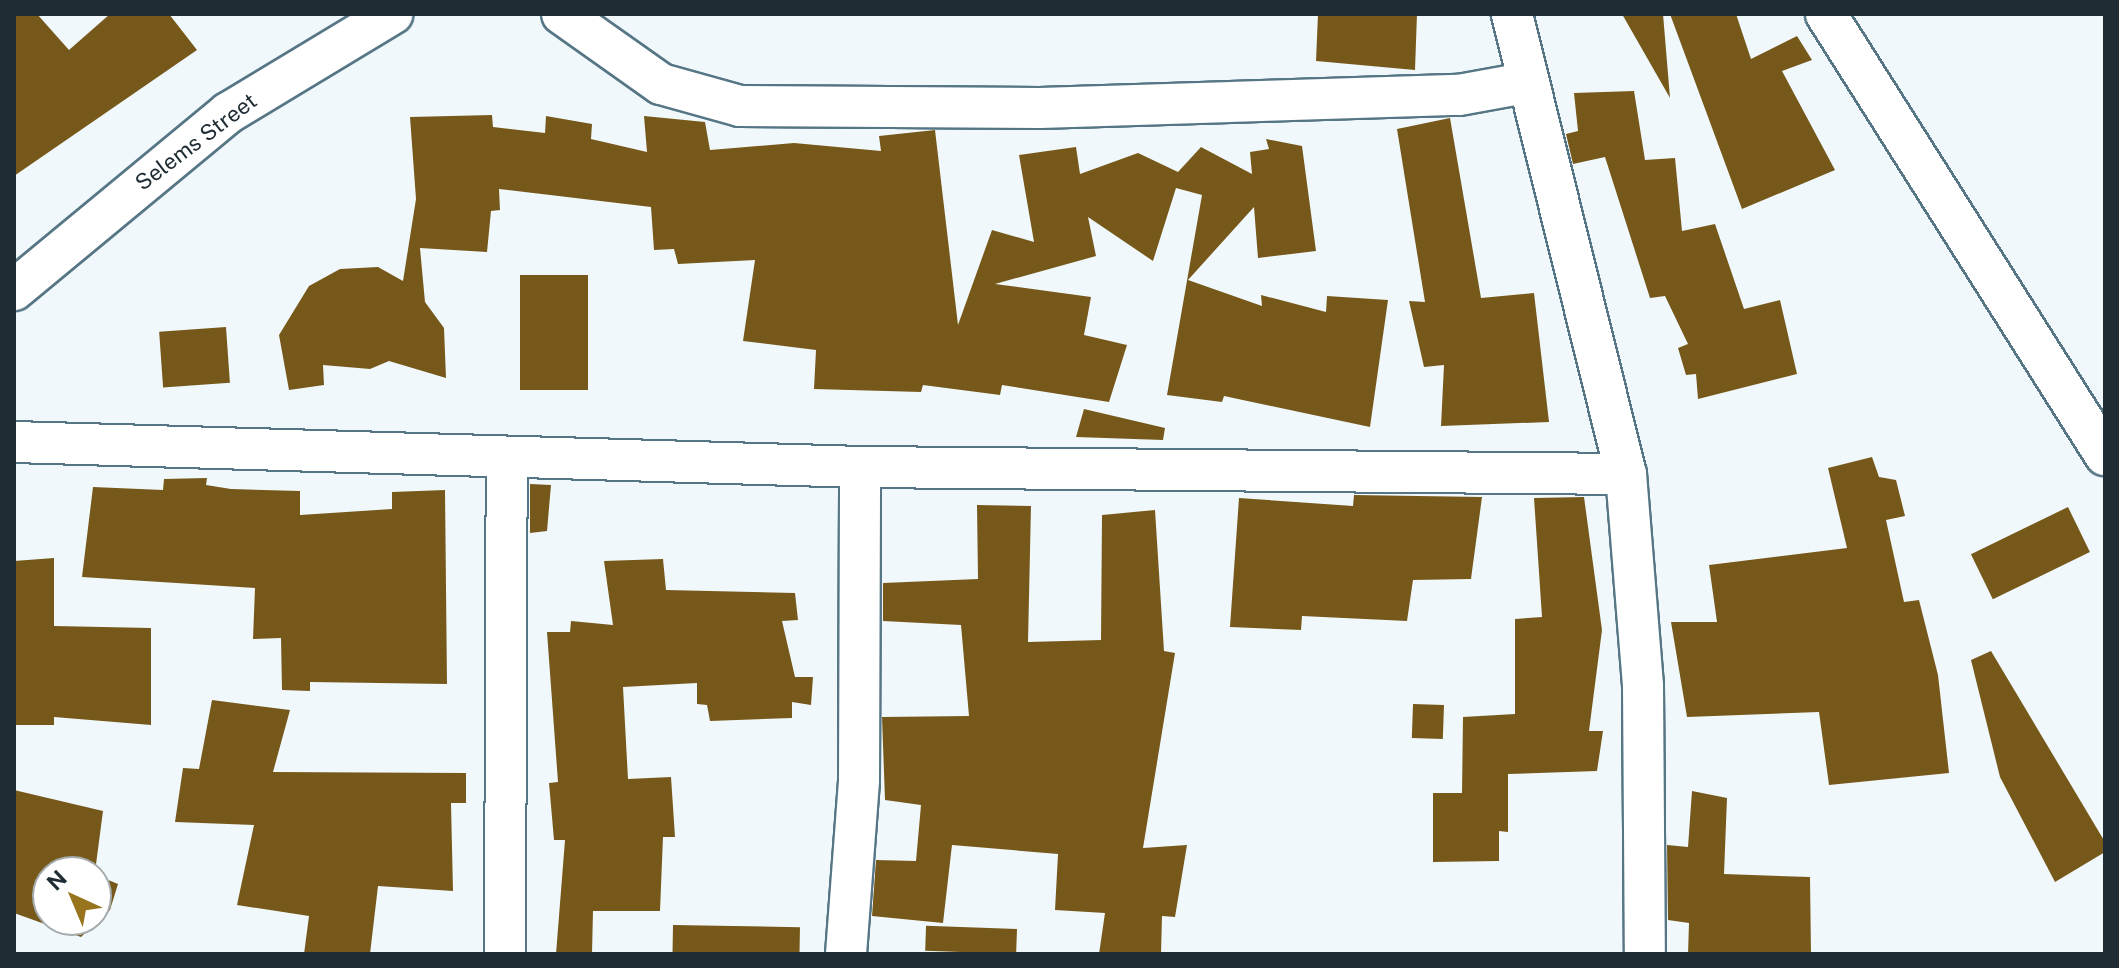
<!DOCTYPE html>
<style>
body{margin:0}
#map{position:relative;width:2119px;height:968px;overflow:hidden;background:#f1f8fb;font-family:"Public Sans",sans-serif}
div>[style]{position:absolute}
.building>*{inset:0;background:#76591a;transform-origin:0 0}
.roads{filter:drop-shadow(2px 0 #567685) drop-shadow(-2px 0 #567685) drop-shadow(0 2px #567685) drop-shadow(0 -2px #567685)}
.minor>*{height:40px;margin:-20px;padding:0 20px;transform-origin:20px;border-radius:20px;background:#fff}
span{translate:-50% -50%;white-space:nowrap;text-align:center;line-height:1.15;-webkit-text-stroke:8px #fff;paint-order:stroke}
.street-label{font-size:22px;color:#1f2c33}
.frame{position:absolute;inset:0;border:16px solid #1f2c33;pointer-events:none}
.north{position:absolute;left:32px;top:856px;width:80px;height:80px;box-sizing:border-box;background:#fff;border:2px solid #a5abad;border-radius:50%;rotate:316deg;font-size:22px;font-weight:700;line-height:32px;text-align:center;color:#1f2c33}
.north::after{content:'';display:block;margin:auto;width:28px;height:36px;background:#98741e;clip-path:polygon(50% 0,100% 100%,50% 72%,0 100%)}
</style>
<div id="map">
<div class="building">
<div style="clip-path:polygon(14px 14px,37px 14px,69px 50px,110px 14px,169px 14px,197px 50px,14px 176px)"></div>
<div style="clip-path:polygon(1318px 14px,1417px 14px,1415px 70px,1316px 61px)"></div>
<div style="clip-path:polygon(1622px 14px,1663px 14px,1670px 98px)"></div>
<div style="clip-path:polygon(1670px 14px,1736px 14px,1751px 59px,1797px 36px,1812px 60px,1782px 71px,1835px 170px,1742px 209px)"></div>
<div style="clip-path:polygon(1634px 91px,1645px 160px,1675px 158px,1682px 231px,1715px 224px,1744px 309px,1780px 300px,1797px 374px,1698px 399px,1696px 374px,1686px 375px,1678px 348px,1688px 344px,1665px 296px,1650px 298px,1605px 157px,1573px 164px,1566px 134px,1578px 131px,1574px 93px)"></div>
<div style="clip-path:polygon(492px 115px,493px 127px,545px 133px,546px 116px,592px 124px,591px 139px,647px 152px,644px 116px,705px 122px,710px 150px,794px 143px,881px 151px,879px 136px,935px 130px,958px 325px,992px 230px,1034px 242px,1019px 155px,1076px 147px,1080px 174px,1138px 153px,1178px 172px,1201px 147px,1252px 174px,1250px 152px,1269px 149px,1266px 139px,1302px 146px,1316px 251px,1258px 258px,1254px 207px,1188px 280px,1262px 306px,1261px 295px,1326px 312px,1327px 296px,1388px 300px,1370px 427px,1224px 396px,1222px 402px,1167px 395px,1202px 195px,1176px 188px,1153px 261px,1088px 217px,1096px 256px,995px 284px,1091px 297px,1084px 335px,1127px 345px,1109px 402px,1002px 385px,1000px 395px,923px 385px,921px 392px,814px 389px,816px 350px,743px 341px,755px 260px,678px 264px,674px 249px,654px 250px,651px 207px,499px 189px,500px 210px,491px 211px,487px 252px,420px 248px,425px 302px,444px 328px,446px 378px,389px 361px,370px 369px,323px 365px,324px 385px,289px 390px,279px 335px,309px 286px,340px 269px,378px 267px,403px 281px,416px 199px,410px 117px)"></div>
<div style="clip-path:polygon(1450px 118px,1481px 298px,1534px 293px,1549px 422px,1441px 426px,1444px 365px,1424px 367px,1409px 301px,1425px 302px,1397px 129px)"></div>
<div style="left:588px;top:275px;width:115px;height:68px;rotate:90deg"></div>
<div style="left:226px;top:327px;width:56px;height:67px;rotate:86deg"></div>
<div style="clip-path:polygon(1084px 409px,1165px 428px,1163px 440px,1076px 437px)"></div>
<div style="clip-path:polygon(1872px 457px,1879px 477px,1896px 480px,1905px 516px,1886px 520px,1904px 602px,1919px 600px,1938px 675px,1949px 773px,1829px 785px,1819px 712px,1687px 717px,1671px 622px,1717px 622px,1709px 565px,1847px 548px,1828px 468px)"></div>
<div style="clip-path:polygon(207px 478px,206px 485px,231px 489px,300px 491px,300px 515px,392px 509px,392px 492px,445px 490px,447px 684px,310px 682px,310px 691px,282px 690px,281px 638px,253px 639px,255px 588px,82px 577px,93px 487px,163px 490px,164px 479px)"></div>
<div style="clip-path:polygon(530px 484px,551px 485px,547px 531px,530px 533px)"></div>
<div style="clip-path:polygon(1354px 495px,1482px 497px,1471px 579px,1413px 580px,1407px 621px,1302px 616px,1301px 630px,1230px 627px,1239px 498px,1353px 506px)"></div>
<div style="clip-path:polygon(1584px 497px,1602px 630px,1589px 731px,1603px 731px,1597px 771px,1508px 774px,1508px 832px,1499px 831px,1499px 861px,1433px 862px,1433px 793px,1462px 793px,1463px 717px,1515px 714px,1515px 619px,1542px 617px,1534px 498px)"></div>
<div style="clip-path:polygon(977px 505px,1031px 506px,1028px 642px,1101px 640px,1102px 515px,1155px 510px,1164px 651px,1175px 653px,1143px 848px,1187px 845px,1175px 917px,1162px 916px,1161px 954px,1099px 954px,1105px 913px,1055px 910px,1058px 854px,952px 845px,943px 923px,872px 916px,876px 860px,916px 861px,921px 805px,885px 800px,882px 717px,969px 716px,961px 625px,883px 621px,883px 583px,978px 579px)"></div>
<div style="left:2068px;top:507px;width:50px;height:108px;rotate:64deg"></div>
<div style="clip-path:polygon(54px 558px,54px 626px,151px 628px,151px 725px,54px 717px,54px 725px,14px 725px,14px 561px)"></div>
<div style="clip-path:polygon(663px 559px,666px 590px,795px 593px,798px 620px,782px 621px,795px 677px,813px 677px,811px 705px,792px 702px,792px 718px,710px 721px,707px 705px,697px 704px,697px 683px,623px 687px,628px 779px,671px 777px,675px 837px,663px 837px,660px 911px,593px 911px,592px 954px,556px 954px,565px 840px,554px 840px,549px 783px,558px 782px,547px 632px,570px 632px,571px 621px,613px 625px,604px 561px)"></div>
<div style="clip-path:polygon(1991px 651px,2105px 842px,2105px 852px,2055px 882px,2000px 777px,1971px 660px)"></div>
<div style="clip-path:polygon(212px 700px,290px 710px,273px 772px,466px 773px,466px 803px,451px 803px,453px 891px,378px 886px,370px 954px,304px 954px,309px 916px,237px 905px,254px 825px,175px 822px,183px 768px,199px 769px)"></div>
<div style="left:1444px;top:705px;width:34px;height:31px;rotate:92deg"></div>
<div style="clip-path:polygon(14px 790px,103px 811px,95px 872px,48px 872px,48px 920px,96px 920px,96px 875px,118px 884px,110px 910px,81px 937px,14px 913px)"></div>
<div style="clip-path:polygon(1692px 791px,1727px 798px,1724px 874px,1810px 877px,1811px 954px,1688px 954px,1689px 923px,1668px 920px,1667px 845px,1688px 847px)"></div>
<div style="left:673px;top:925px;width:127px;height:29px;rotate:1deg"></div>
<div style="left:1017px;top:929px;width:25px;height:91px;rotate:92deg"></div>
</div>
<div class="roads">
<div class="minor">
<div style="left:562px;top:14px;width:121px;rotate:35.3deg"></div>
<div style="left:661px;top:84px;width:82px;rotate:15.6deg"></div>
<div style="left:740px;top:106px;width:300px;rotate:0.4deg"></div>
<div style="left:1040px;top:108px;width:419px;rotate:-1.8deg"></div>
<div style="left:1459px;top:95px;width:67px;rotate:-10.3deg"></div>
<div style="left:1512px;top:14px;width:474px;rotate:76.1deg"></div>
<div style="left:1626px;top:474px;width:213px;rotate:85.4deg"></div>
<div style="left:1643px;top:686px;width:268px;rotate:89.6deg"></div>
<div style="left:1826px;top:14px;width:522px;rotate:57.68deg"></div>
<div style="left:14px;top:290px;width:278px;rotate:-39.6deg"></div>
<div style="left:228px;top:113px;width:192px;rotate:-31.1deg"></div>
<div style="left:14px;top:442px;width:846px;rotate:1.69deg"></div>
<div style="left:860px;top:467px;width:766px;rotate:0.52deg"></div>
<div style="left:505px;top:954px;width:494px;rotate:-89.8deg"></div>
<div style="left:846px;top:954px;width:174px;rotate:-85.7deg"></div>
<div style="left:859px;top:780px;width:313px;rotate:-89.8deg"></div>
</div>
</div>
<div class="street-label">
<span style="left:196px;top:142px;rotate:-37deg">Selems Street</span>
</div>
<div class="frame"></div>
<div class="north">N</div>
</div>
